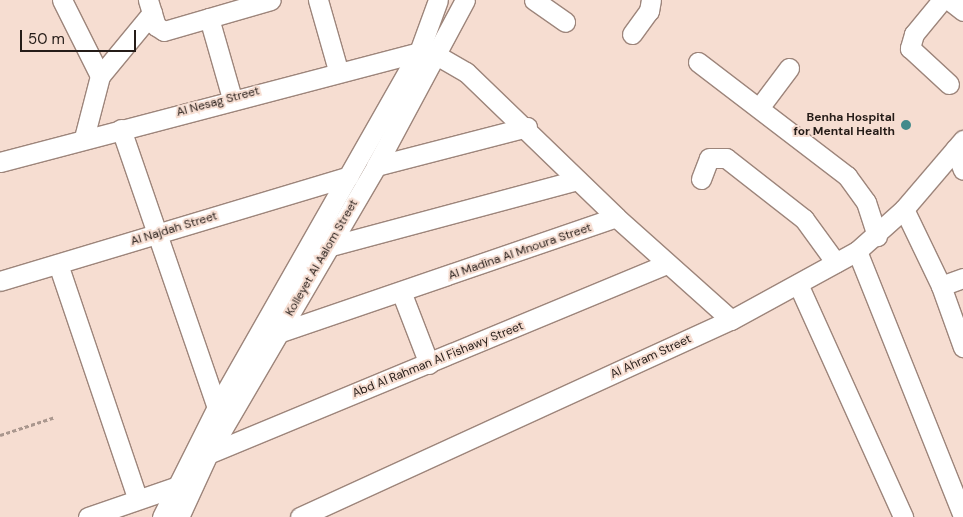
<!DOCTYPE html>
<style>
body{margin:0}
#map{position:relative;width:963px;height:517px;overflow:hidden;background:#f6ddd1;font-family:"DM Sans",sans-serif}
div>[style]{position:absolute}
.path>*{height:2.5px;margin-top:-1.25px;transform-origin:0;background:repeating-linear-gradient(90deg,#aa978e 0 4px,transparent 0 6.5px)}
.roads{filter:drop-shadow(1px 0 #9d857b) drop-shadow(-1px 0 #9d857b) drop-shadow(0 1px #9d857b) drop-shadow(0 -1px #9d857b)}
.minor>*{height:19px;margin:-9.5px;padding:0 9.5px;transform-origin:9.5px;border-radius:9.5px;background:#fff}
.dots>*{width:14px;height:14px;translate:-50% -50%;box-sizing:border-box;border:2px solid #f6ddd1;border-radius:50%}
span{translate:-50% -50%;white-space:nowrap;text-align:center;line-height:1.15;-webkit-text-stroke:4px #f6ddd1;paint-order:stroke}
.street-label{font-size:12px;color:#251c18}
.poi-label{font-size:12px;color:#251c18;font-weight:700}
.right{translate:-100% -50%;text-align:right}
.scale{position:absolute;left:20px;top:30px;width:116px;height:22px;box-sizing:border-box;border:2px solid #251c18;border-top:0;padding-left:6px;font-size:15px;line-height:18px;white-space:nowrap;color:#251c18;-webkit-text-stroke:4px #f6ddd1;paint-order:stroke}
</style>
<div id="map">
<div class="path">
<div style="left:0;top:435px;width:58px;rotate:-18.1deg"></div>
</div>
<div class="roads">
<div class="minor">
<div style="left:62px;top:0;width:85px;rotate:63.4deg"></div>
<div style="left:100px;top:76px;width:64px;rotate:104.5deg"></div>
<div style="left:148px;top:0;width:27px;rotate:73deg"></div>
<div style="left:156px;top:26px;width:9px;rotate:32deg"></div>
<div style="left:164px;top:31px;width:111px;rotate:-16.2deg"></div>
<div style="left:318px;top:0;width:73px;rotate:74.1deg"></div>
<div style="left:534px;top:0;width:38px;rotate:35deg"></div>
<div style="left:942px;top:0;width:44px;rotate:129.5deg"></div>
<div style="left:914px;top:34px;width:15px;rotate:106deg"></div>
<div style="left:910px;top:48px;width:53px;rotate:42.7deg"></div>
<div style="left:949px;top:0;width:18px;rotate:38deg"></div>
<div style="left:209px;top:18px;width:83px;rotate:74deg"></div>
<div style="left:632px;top:34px;width:29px;rotate:-54deg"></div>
<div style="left:649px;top:11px;width:11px;rotate:-80deg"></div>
<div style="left:698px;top:62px;width:188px;rotate:37.4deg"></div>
<div style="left:847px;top:176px;width:32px;rotate:54deg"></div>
<div style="left:866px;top:202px;width:36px;rotate:72deg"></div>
<div style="left:100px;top:76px;width:82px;rotate:-50.5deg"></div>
<div style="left:759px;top:108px;width:50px;rotate:-53.1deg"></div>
<div style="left:121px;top:129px;width:304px;rotate:71deg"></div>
<div style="left:955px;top:149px;width:22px;rotate:69deg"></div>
<div style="left:0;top:162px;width:433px;rotate:-14.7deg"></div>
<div style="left:419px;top:52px;width:19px;rotate:12deg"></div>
<div style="left:438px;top:56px;width:32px;rotate:30deg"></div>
<div style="left:466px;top:72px;width:209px;rotate:44deg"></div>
<div style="left:376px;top:166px;width:156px;rotate:-14.5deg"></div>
<div style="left:701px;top:179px;width:22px;rotate:-69deg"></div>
<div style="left:709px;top:158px;width:17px"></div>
<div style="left:726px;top:158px;width:99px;rotate:38deg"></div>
<div style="left:804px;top:219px;width:54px;rotate:54deg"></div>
<div style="left:904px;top:209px;width:85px;rotate:64.3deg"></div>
<div style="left:941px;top:286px;width:65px;rotate:70.2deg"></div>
<div style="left:327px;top:247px;width:259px;rotate:-15deg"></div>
<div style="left:857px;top:251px;width:285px;rotate:68.2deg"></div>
<div style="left:58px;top:264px;width:246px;rotate:71.3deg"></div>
<div style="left:0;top:281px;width:364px;rotate:-16.7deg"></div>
<div style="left:798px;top:284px;width:256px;rotate:65.7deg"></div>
<div style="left:941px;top:286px;width:23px;rotate:-20deg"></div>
<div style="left:402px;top:294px;width:75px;rotate:68.9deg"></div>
<div style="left:278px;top:333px;width:357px;rotate:-18.9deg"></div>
<div style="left:616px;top:217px;width:154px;rotate:41.8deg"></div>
<div style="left:208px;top:454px;width:497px;rotate:-22.5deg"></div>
<div style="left:88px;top:517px;width:102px;rotate:-19deg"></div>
<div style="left:162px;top:517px;width:121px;rotate:-63.4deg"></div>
<div style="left:216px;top:409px;width:411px;rotate:-60.4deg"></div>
<div style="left:419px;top:52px;width:55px;rotate:-69.9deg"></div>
<div style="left:179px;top:517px;width:69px;rotate:-65.3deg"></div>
<div style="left:208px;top:454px;width:333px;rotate:-59.7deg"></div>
<div style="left:376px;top:166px;width:188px;rotate:-61.8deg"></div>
<div style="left:300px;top:517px;width:474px;rotate:-24.6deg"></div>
<div style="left:731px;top:320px;width:144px;rotate:-28.7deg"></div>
<div style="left:857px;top:251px;width:63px;rotate:-41.8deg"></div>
<div style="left:904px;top:209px;width:91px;rotate:-49.5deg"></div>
</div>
</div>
<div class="dots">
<div style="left:906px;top:125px;background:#428a8b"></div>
</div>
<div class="street-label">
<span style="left:218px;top:102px;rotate:-15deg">Al Nesag Street</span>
<span style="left:174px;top:229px;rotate:-17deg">Al Najdah Street</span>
<span style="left:520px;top:252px;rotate:-19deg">Al Madina Al Mnoura Street</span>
<span style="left:322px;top:258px;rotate:-60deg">Kolleyet Al Aalom Street</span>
<span style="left:651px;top:357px;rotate:-25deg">Al Ahram Street</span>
<span style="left:438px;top:360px;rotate:-22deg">Abd Al Rahman Al Fishawy Street</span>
</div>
<div class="poi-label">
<span class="right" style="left:895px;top:125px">Benha Hospital<br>for Mental Health</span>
</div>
<div class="scale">50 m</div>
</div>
